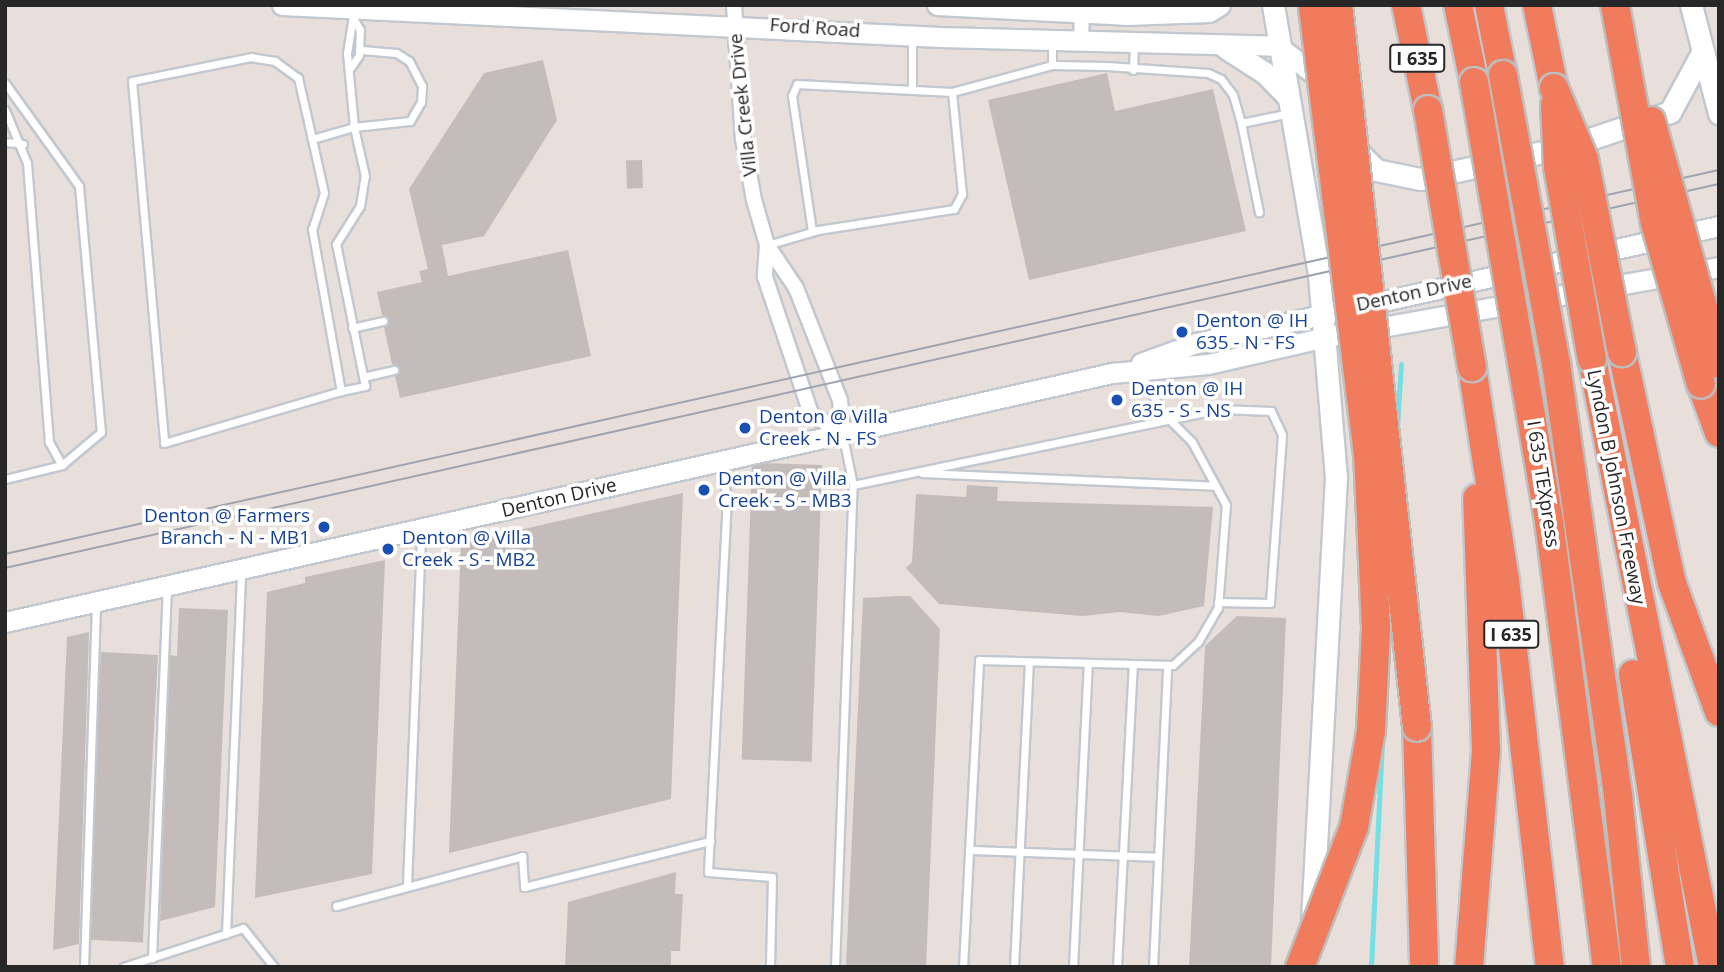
<!DOCTYPE html>
<style>
body{margin:0}
#map{position:relative;width:1724px;height:972px;overflow:hidden;background:#e9dfda;font-family:"Open Sans",sans-serif}
div>[style]{position:absolute}
.stream>*{height:5px;margin:-2.5px;padding:0 2.5px;transform-origin:2.5px;border-radius:2.5px;background:#74dfe4}
.building>*{inset:0;background:#c4bcba;transform-origin:0 0}
.roads{filter:drop-shadow(2px 0 #c2c8d0) drop-shadow(-2px 0 #c2c8d0) drop-shadow(0 2px #c2c8d0) drop-shadow(0 -2px #c2c8d0)}
.service>*{height:7px;margin:-3.5px;padding:0 3.5px;transform-origin:3.5px;border-radius:3.5px;background:#fff}
.minor>*{height:14px;margin:-7px;padding:0 7px;transform-origin:7px;border-radius:7px;background:#fff}
.tertiary>*{height:19px;margin:-9.5px;padding:0 9.5px;transform-origin:9.5px;border-radius:9.5px;background:#fff}
.secondary>*{height:21px;margin:-10.5px;padding:0 10.5px;transform-origin:10.5px;border-radius:10.5px;background:#fff}
.motorway>*{height:28px;margin:-14px;padding:0 14px;transform-origin:14px;border-radius:14px;background:#f17c5d}
.tram>*{height:2px;margin:-1px;padding:0 1px;transform-origin:1px;border-radius:1px;background:#9da4b0}
.bridges{filter:drop-shadow(2px 0 #bebebe) drop-shadow(-2px 0 #bebebe) drop-shadow(0 2px #bebebe) drop-shadow(0 -2px #bebebe)}
.motorway-bridge>*{height:28px;margin:-14px;padding:0 14px;transform-origin:14px;border-radius:14px;background:#f17c5d}
.dots>*{width:19px;height:19px;translate:-50% -50%;box-sizing:border-box;border:4px solid #fff;border-radius:50%}
span{translate:-50% -50%;white-space:nowrap;text-align:center;line-height:1.15;-webkit-text-stroke:7px #fff;paint-order:stroke}
.shield-label span{padding:2px 5px;background:#fff;border:2px solid;border-radius:5px;-webkit-text-stroke-width:0}
.shield-label{font-size:18px;color:#272727;font-weight:700}
.street-label{font-size:19px;color:#272727}
.transit-label{font-size:19px;color:#164399}
.left{translate:0 -50%;text-align:left}
.right{translate:-100% -50%;text-align:right}
.frame{position:absolute;inset:0;border:7px solid #272727;pointer-events:none}
</style>
<div id="map">
<div class="stream">
<div style="left:1397px;top:427px;width:63px;rotate:-86.4deg"></div>
<div style="left:1371px;top:967px;width:223px;rotate:-87.2deg"></div>
</div>
<div class="building">
<div style="clip-path:polygon(543px 60px,557px 120px,484px 236px,442px 245px,448px 276px,568px 250px,591px 356px,400px 398px,395px 376px,400px 369px,392px 364px,384px 327px,389px 320px,382px 315px,377px 292px,422px 282px,419px 271px,428px 269px,409px 189px,484px 73px)"></div>
<div style="clip-path:polygon(1107px 73px,1115px 111px,1213px 89px,1246px 231px,1029px 280px,988px 100px)"></div>
<div style="left:642px;top:160px;width:28px;height:16px;rotate:88deg"></div>
<div style="left:822px;top:465px;width:297px;height:70px;rotate:92deg"></div>
<div style="clip-path:polygon(967px 485px,998px 487px,997px 501px,1213px 507px,1204px 606px,1159px 616px,1120px 612px,1083px 616px,939px 604px,906px 568px,912px 562px,916px 494px,966px 497px)"></div>
<div style="clip-path:polygon(683px 493px,671px 799px,449px 853px,461px 543px)"></div>
<div style="clip-path:polygon(385px 560px,372px 874px,255px 898px,267px 592px,305px 583px,305px 577px)"></div>
<div style="clip-path:polygon(898px 596px,910px 596px,940px 629px,926px 967px,846px 967px,863px 598px)"></div>
<div style="clip-path:polygon(179px 608px,228px 610px,215px 907px,160px 921px,170px 655px,177px 656px)"></div>
<div style="clip-path:polygon(1237px 616px,1286px 618px,1271px 967px,1189px 967px,1205px 646px)"></div>
<div style="clip-path:polygon(89px 632px,79px 944px,53px 950px,67px 637px)"></div>
<div style="left:101px;top:652px;width:57px;height:288px;rotate:3deg"></div>
<div style="clip-path:polygon(676px 872px,675px 894px,683px 894px,680px 951px,671px 951px,671px 967px,565px 967px,568px 902px)"></div>
</div>
<div class="roads">
<div class="service">
<div style="left:354px;top:9px;width:45px;rotate:99deg"></div>
<div style="left:347px;top:53px;width:74px;rotate:84.6deg"></div>
<div style="left:354px;top:127px;width:44px;rotate:164.1deg"></div>
<div style="left:312px;top:139px;width:55px;rotate:77.5deg"></div>
<div style="left:324px;top:193px;width:38px;rotate:108deg"></div>
<div style="left:312px;top:229px;width:165px;rotate:79.9deg"></div>
<div style="left:341px;top:391px;width:25px;rotate:-12deg"></div>
<div style="left:365px;top:386px;width:145px;rotate:-101.5deg"></div>
<div style="left:336px;top:244px;width:45px;rotate:-57.7deg"></div>
<div style="left:360px;top:206px;width:30px;rotate:-81deg"></div>
<div style="left:365px;top:176px;width:50px;rotate:-102.7deg"></div>
<div style="left:354px;top:127px;width:56px;rotate:-6.1deg"></div>
<div style="left:410px;top:121px;width:22px;rotate:-60deg"></div>
<div style="left:421px;top:102px;width:16px;rotate:-86deg"></div>
<div style="left:422px;top:86px;width:28px;rotate:-117deg"></div>
<div style="left:409px;top:61px;width:15px;rotate:-148deg"></div>
<div style="left:396px;top:53px;width:37px;rotate:-175deg"></div>
<div style="left:1052px;top:42px;width:23px;rotate:90deg"></div>
<div style="left:351px;top:67px;width:14px;rotate:-56deg"></div>
<div style="left:359px;top:55px;width:25px;rotate:-88deg"></div>
<div style="left:360px;top:30px;width:14px;rotate:-120deg"></div>
<div style="left:1133px;top:70px;width:26px;rotate:-88deg"></div>
<div style="left:5px;top:83px;width:127px;rotate:54.3deg"></div>
<div style="left:79px;top:186px;width:247px;rotate:84.9deg"></div>
<div style="left:101px;top:432px;width:51px;rotate:139.8deg"></div>
<div style="left:62px;top:465px;width:59px;rotate:166.2deg"></div>
<div style="left:912px;top:87px;width:49px;rotate:-90deg"></div>
<div style="left:952px;top:92px;width:104px;rotate:-15.1deg"></div>
<div style="left:1052px;top:65px;width:55px;rotate:1deg"></div>
<div style="left:1107px;top:66px;width:101px;rotate:4deg"></div>
<div style="left:1208px;top:73px;width:14px;rotate:25deg"></div>
<div style="left:1221px;top:79px;width:20px;rotate:53deg"></div>
<div style="left:1233px;top:95px;width:29px;rotate:74deg"></div>
<div style="left:1241px;top:123px;width:50px;rotate:-11.5deg"></div>
<div style="left:5px;top:110px;width:57px;rotate:67.5deg"></div>
<div style="left:27px;top:163px;width:280px;rotate:85.5deg"></div>
<div style="left:49px;top:442px;width:26px;rotate:61deg"></div>
<div style="left:1241px;top:123px;width:91px;rotate:78.6deg"></div>
<div style="left:312px;top:139px;width:63px;rotate:-102.9deg"></div>
<div style="left:298px;top:78px;width:29px;rotate:-144deg"></div>
<div style="left:275px;top:61px;width:24px;rotate:-171deg"></div>
<div style="left:251px;top:57px;width:121px;rotate:168.6deg"></div>
<div style="left:132px;top:81px;width:363px;rotate:84.9deg"></div>
<div style="left:164px;top:443px;width:184px;rotate:-16.4deg"></div>
<div style="left:5px;top:142px;width:18px;rotate:6deg"></div>
<div style="left:767px;top:245px;width:53px;rotate:-16.4deg"></div>
<div style="left:818px;top:230px;width:138px;rotate:-8.8deg"></div>
<div style="left:954px;top:209px;width:17px;rotate:-62deg"></div>
<div style="left:962px;top:194px;width:102px;rotate:-95.6deg"></div>
<div style="left:952px;top:92px;width:155px;rotate:-177deg"></div>
<div style="left:797px;top:84px;width:13px;rotate:113deg"></div>
<div style="left:792px;top:96px;width:136px;rotate:81.6deg"></div>
<div style="left:352px;top:328px;width:32px;rotate:-13deg"></div>
<div style="left:363px;top:377px;width:32px;rotate:-13deg"></div>
<div style="left:720px;top:462px;width:36px;rotate:79deg"></div>
<div style="left:727px;top:497px;width:375px;rotate:92.9deg"></div>
<div style="left:708px;top:872px;width:64px;rotate:4.5deg"></div>
<div style="left:772px;top:877px;width:90px;rotate:91.3deg"></div>
<div style="left:922px;top:473px;width:293px;rotate:2.5deg"></div>
<div style="left:853px;top:485px;width:376px;rotate:-11.7deg"></div>
<div style="left:1221px;top:409px;width:50px;rotate:2.3deg"></div>
<div style="left:1271px;top:411px;width:26px;rotate:65deg"></div>
<div style="left:1282px;top:435px;width:168px;rotate:94.1deg"></div>
<div style="left:1270px;top:603px;width:52px;rotate:-178.9deg"></div>
<div style="left:969px;top:850px;width:189px;rotate:2.1deg"></div>
<div style="left:407px;top:885px;width:356px;rotate:-87.7deg"></div>
<div style="left:336px;top:906px;width:193px;rotate:-15deg"></div>
<div style="left:522px;top:856px;width:31px;rotate:86deg"></div>
<div style="left:524px;top:887px;width:192px;rotate:-13.9deg"></div>
<div style="left:226px;top:934px;width:363px;rotate:-87.6deg"></div>
<div style="left:152px;top:958px;width:370px;rotate:-87.7deg"></div>
<div style="left:84px;top:967px;width:363px;rotate:-88.1deg"></div>
<div style="left:123px;top:967px;width:126px;rotate:-18deg"></div>
<div style="left:243px;top:928px;width:50px;rotate:51.5deg"></div>
<div style="left:835px;top:967px;width:482px;rotate:-87.9deg"></div>
<div style="left:853px;top:485px;width:49px;rotate:-101.8deg"></div>
<div style="left:963px;top:967px;width:307px;rotate:-87deg"></div>
<div style="left:979px;top:660px;width:194px;rotate:1.5deg"></div>
<div style="left:1173px;top:665px;width:34px;rotate:-43deg"></div>
<div style="left:1198px;top:642px;width:39px;rotate:-60deg"></div>
<div style="left:1218px;top:608px;width:103px;rotate:-85.6deg"></div>
<div style="left:1226px;top:505px;width:72px;rotate:-118.4deg"></div>
<div style="left:1192px;top:442px;width:42px;rotate:-135deg"></div>
<div style="left:1162px;top:412px;width:43px;rotate:-118.9deg"></div>
<div style="left:1014px;top:967px;width:306px;rotate:-87.2deg"></div>
<div style="left:1073px;top:967px;width:304px;rotate:-87.2deg"></div>
<div style="left:1117px;top:967px;width:303px;rotate:-87deg"></div>
<div style="left:1153px;top:967px;width:302px;rotate:-87.3deg"></div>
</div>
<div class="minor">
<div style="left:734px;top:5px;width:134px;rotate:86.2deg"></div>
<div style="left:743px;top:139px;width:62px;rotate:79.8deg"></div>
<div style="left:754px;top:200px;width:47px;rotate:73.9deg"></div>
<div style="left:767px;top:245px;width:52px;rotate:56deg"></div>
<div style="left:796px;top:288px;width:120px;rotate:68.6deg"></div>
<div style="left:840px;top:400px;width:33px;rotate:85deg"></div>
<div style="left:1081px;top:41px;width:28px;rotate:-88deg"></div>
<div style="left:767px;top:245px;width:32px;rotate:94deg"></div>
<div style="left:765px;top:277px;width:145px;rotate:71.4deg"></div>
<div style="left:811px;top:414px;width:37px;rotate:31deg"></div>
</div>
<div class="tertiary">
<div style="left:282px;top:5px;width:659px;rotate:2.78deg"></div>
<div style="left:940px;top:37px;width:338px;rotate:1.5deg"></div>
<div style="left:1278px;top:46px;width:58px;rotate:38deg"></div>
<div style="left:937px;top:5px;width:188px;rotate:3deg"></div>
<div style="left:1125px;top:15px;width:84px;rotate:-2deg"></div>
<div style="left:1209px;top:12px;width:13px;rotate:-32deg"></div>
<div style="left:1141px;top:363px;width:59px;rotate:-20deg"></div>
<div style="left:1196px;top:343px;width:536px;rotate:-12.61deg"></div>
<div style="left:5px;top:622px;width:1135px;rotate:-12.68deg"></div>
<div style="left:1112px;top:373px;width:96px;rotate:-5.4deg"></div>
<div style="left:1208px;top:364px;width:121px;rotate:-12.9deg"></div>
<div style="left:1326px;top:337px;width:399px;rotate:-10.1deg"></div>
</div>
<div class="secondary">
<div style="left:1273px;top:5px;width:274px;rotate:80.3deg"></div>
<div style="left:1319px;top:275px;width:203px;rotate:85.2deg"></div>
<div style="left:1336px;top:477px;width:442px;rotate:93.1deg"></div>
<div style="left:1691px;top:5px;width:112px;rotate:75.5deg"></div>
<div style="left:1226px;top:48px;width:46px;rotate:32.7deg"></div>
<div style="left:1265px;top:73px;width:32px;rotate:46deg"></div>
<div style="left:1351px;top:145px;width:35px;rotate:45deg"></div>
<div style="left:1376px;top:170px;width:45px;rotate:11.6deg"></div>
<div style="left:1420px;top:179px;width:153px;rotate:-12.5deg"></div>
<div style="left:1569px;top:146px;width:107px;rotate:-18.6deg"></div>
<div style="left:1670px;top:112px;width:69px;rotate:-61.6deg"></div>
</div>
<div class="motorway">
<div style="left:1406px;top:5px;width:107px;rotate:78.2deg"></div>
<div style="left:1458px;top:5px;width:79px;rotate:78.3deg"></div>
<div style="left:1489px;top:5px;width:71px;rotate:78.7deg"></div>
<div style="left:1537px;top:5px;width:85px;rotate:78.4deg"></div>
<div style="left:1622px;top:352px;width:236px;rotate:77.8deg"></div>
<div style="left:1672px;top:583px;width:137px;rotate:70deg"></div>
<div style="left:1592px;top:359px;width:620px;rotate:78.74deg"></div>
<div style="left:1472px;top:367px;width:216px;rotate:81.2deg"></div>
<div style="left:1505px;top:580px;width:390px;rotate:83.4deg"></div>
<div style="left:1701px;top:384px;width:52px;rotate:69.8deg"></div>
<div style="left:1633px;top:674px;width:297px;rotate:80.9deg"></div>
<div style="left:1417px;top:727px;width:240px;rotate:88.3deg"></div>
<div style="left:1469px;top:967px;width:218px;rotate:-85.5deg"></div>
<div style="left:1486px;top:750px;width:252px;rotate:-92deg"></div>
</div>
</div>
<div class="tram">
<div style="left:5px;top:554px;width:1756px;rotate:-12.63deg"></div>
<div style="left:5px;top:568px;width:1756px;rotate:-12.63deg"></div>
</div>
<div class="bridges">
<div class="motorway-bridge">
<div style="left:1338px;top:5px;width:726px;rotate:83.76deg"></div>
<div style="left:1615px;top:5px;width:222px;rotate:79.6deg"></div>
<div style="left:1655px;top:223px;width:167px;rotate:74.1deg"></div>
<div style="left:1503px;top:75px;width:294px;rotate:79.6deg"></div>
<div style="left:1556px;top:364px;width:436px;rotate:81.8deg"></div>
<div style="left:1618px;top:796px;width:172px;rotate:84deg"></div>
<div style="left:1474px;top:82px;width:445px;rotate:80.3deg"></div>
<div style="left:1549px;top:521px;width:450px;rotate:82.6deg"></div>
<div style="left:1554px;top:88px;width:77px;rotate:67.1deg"></div>
<div style="left:1584px;top:159px;width:197px;rotate:78.9deg"></div>
<div style="left:1555px;top:105px;width:62px;rotate:87.2deg"></div>
<div style="left:1558px;top:167px;width:195px;rotate:80deg"></div>
<div style="left:1428px;top:110px;width:261px;rotate:80.3deg"></div>
<div style="left:1651px;top:121px;width:252px;rotate:74.4deg"></div>
<div style="left:1300px;top:967px;width:150px;rotate:-68.9deg"></div>
<div style="left:1354px;top:827px;width:97px;rotate:-80deg"></div>
<div style="left:1371px;top:731px;width:103px;rotate:-87.2deg"></div>
<div style="left:1376px;top:628px;width:173px;rotate:-92.6deg"></div>
<div style="left:1368px;top:455px;width:453px;rotate:-97deg"></div>
</div>
</div>
<div class="dots">
<div style="left:1182px;top:332px;background:#1a4fb4"></div>
<div style="left:1117px;top:400px;background:#1a4fb4"></div>
<div style="left:745px;top:428px;background:#1a4fb4"></div>
<div style="left:704px;top:490px;background:#1a4fb4"></div>
<div style="left:324px;top:527px;background:#1a4fb4"></div>
<div style="left:388px;top:549px;background:#1a4fb4"></div>
</div>
<div class="shield-label">
<span style="left:1417px;top:58px">I 635</span>
<span style="left:1511px;top:634px">I 635</span>
</div>
<div class="street-label">
<span style="left:815px;top:28px;rotate:4deg">Ford Road</span>
<span style="left:743px;top:105px;rotate:-96deg">Villa Creek Drive</span>
<span style="left:1414px;top:293px;rotate:-12deg">Denton Drive</span>
<span style="left:1543px;top:484px;rotate:81deg">I 635 TEXpress</span>
<span style="left:1616px;top:487px;rotate:79deg">Lyndon B Johnson Freeway</span>
<span style="left:559px;top:498px;rotate:-13deg">Denton Drive</span>
</div>
<div class="transit-label">
<span class="left" style="left:1196px;top:332px">Denton @ IH<br>635 - N - FS</span>
<span class="left" style="left:1131px;top:400px">Denton @ IH<br>635 - S - NS</span>
<span class="left" style="left:759px;top:428px">Denton @ Villa<br>Creek - N - FS</span>
<span class="left" style="left:718px;top:490px">Denton @ Villa<br>Creek - S - MB3</span>
<span class="right" style="left:310px;top:527px">Denton @ Farmers<br>Branch - N - MB1</span>
<span class="left" style="left:402px;top:549px">Denton @ Villa<br>Creek - S - MB2</span>
</div>
<div class="frame"></div>
</div>
